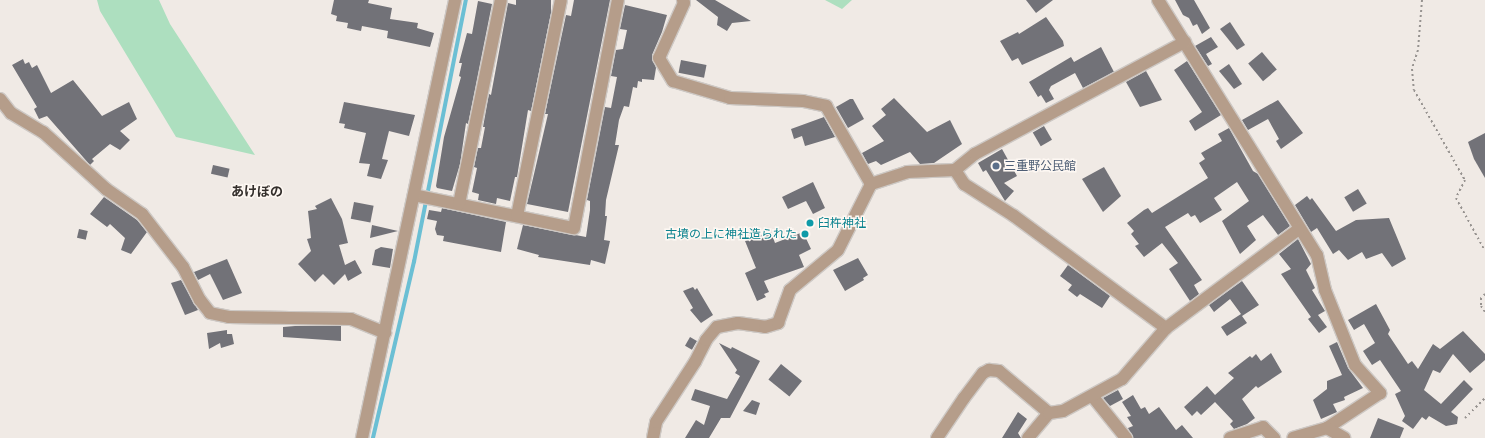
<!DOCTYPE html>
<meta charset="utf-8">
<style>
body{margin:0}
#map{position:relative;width:1485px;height:438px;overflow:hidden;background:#f0eae5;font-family:"PT Sans","Noto Sans JP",sans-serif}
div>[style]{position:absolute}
.green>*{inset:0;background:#addfbf}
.stream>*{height:3.5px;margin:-1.75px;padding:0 1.75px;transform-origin:1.75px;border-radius:1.75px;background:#6bbfd4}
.building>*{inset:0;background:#727278;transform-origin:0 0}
.path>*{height:2px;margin-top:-1px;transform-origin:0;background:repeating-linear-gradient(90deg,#979390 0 2px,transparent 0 5px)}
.roads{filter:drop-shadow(1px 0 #cdc8c4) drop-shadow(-1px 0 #cdc8c4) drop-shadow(0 1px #cdc8c4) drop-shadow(0 -1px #cdc8c4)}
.minor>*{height:12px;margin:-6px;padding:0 6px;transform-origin:6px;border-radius:6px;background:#b59d8a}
.dots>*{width:11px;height:11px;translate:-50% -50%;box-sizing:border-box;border:2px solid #fef8f3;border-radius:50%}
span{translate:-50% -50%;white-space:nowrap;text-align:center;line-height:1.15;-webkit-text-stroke:3px #fef8f3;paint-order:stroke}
.service-label{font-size:12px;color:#4e5e75}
.left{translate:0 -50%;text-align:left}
.culture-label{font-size:12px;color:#0d838f}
.right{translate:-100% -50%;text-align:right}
.neighbourhood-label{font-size:13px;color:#332e2b;font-weight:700}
</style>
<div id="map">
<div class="green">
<div style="clip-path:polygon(97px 0,159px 0,170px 24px,255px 155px,176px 137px,100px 11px)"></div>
<div style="clip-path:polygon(825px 0,852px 0,842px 9px)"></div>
</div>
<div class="stream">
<div style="left:373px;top:438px;width:181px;rotate:-76.9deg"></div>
<div style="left:414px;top:262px;width:267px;rotate:-78.8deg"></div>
</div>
<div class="building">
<div style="clip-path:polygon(334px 0,369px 0,368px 3px,392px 8px,390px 19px,418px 23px,417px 28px,434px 33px,430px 47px,387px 38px,388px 31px,362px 26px,361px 31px,347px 28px,348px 23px,336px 21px,337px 16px,331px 14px)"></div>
<div style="clip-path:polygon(516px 0,551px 0,551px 13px,531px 111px,528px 110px,517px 177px,515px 177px,510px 201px,497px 198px,496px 204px,478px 200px,479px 194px,472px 192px,477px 168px,474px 167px,478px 148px,481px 148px,485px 127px,483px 127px,489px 94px,491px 95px,508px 3px,516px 5px)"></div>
<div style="clip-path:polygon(574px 0,610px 0,568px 212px,527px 204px,548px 114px,545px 114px,566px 15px,571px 16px)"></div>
<div style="clip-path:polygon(696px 0,715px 0,751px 21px,732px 23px,727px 31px,717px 25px,718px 17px)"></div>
<div style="clip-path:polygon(1026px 0,1053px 0,1036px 13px)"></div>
<div style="clip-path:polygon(1175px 0,1194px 0,1210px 28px,1202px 34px,1197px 24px,1193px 26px,1189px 18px,1183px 15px)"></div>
<div style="clip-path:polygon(478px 1px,492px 4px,468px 124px,466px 123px,460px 164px,452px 191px,437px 188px,436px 186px,444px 137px,461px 77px,459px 76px,462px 63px,459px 63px,467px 33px,472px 34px)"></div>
<div style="clip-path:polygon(625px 5px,667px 15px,662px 32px,652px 55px,656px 68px,654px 80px,642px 79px,642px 82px,638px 81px,637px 88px,633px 87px,629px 107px,624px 106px,619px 120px,615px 145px,619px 145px,606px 200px,605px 216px,607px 216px,604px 240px,610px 241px,605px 264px,591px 260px,590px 265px,538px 257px,539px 255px,517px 249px,523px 225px,586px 237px,590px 210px,590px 201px,587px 200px,605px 107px,611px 108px,617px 77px,611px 76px,616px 50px,623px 49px,627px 30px,620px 29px)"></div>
<div style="clip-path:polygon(1046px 17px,1063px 41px,1064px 46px,1022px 65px,1018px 58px,1012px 61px,1000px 41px,1018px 32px,1019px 34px)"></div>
<div style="clip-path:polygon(1230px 22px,1245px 45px,1237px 50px,1220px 29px)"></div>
<div style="clip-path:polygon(1211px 37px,1218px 47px,1206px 54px,1212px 64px,1208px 66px,1195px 46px)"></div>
<div style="clip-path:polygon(1101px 47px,1114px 72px,1083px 88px,1075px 73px,1051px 86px,1049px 90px,1054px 99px,1046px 103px,1041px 95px,1038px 97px,1029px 82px,1071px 57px,1074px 62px)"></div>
<div style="left:1262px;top:52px;width:23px;height:18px;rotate:50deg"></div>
<div style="clip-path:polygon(23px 59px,25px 64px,29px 62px,32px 68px,37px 65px,51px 93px,73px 80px,102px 116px,129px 102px,137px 119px,120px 131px,130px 140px,120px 150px,110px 144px,92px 159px,94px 161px,90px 165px,47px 116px,39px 119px,34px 109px,37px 107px,12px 65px)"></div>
<div style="left:681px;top:60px;width:26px;height:13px;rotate:11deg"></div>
<div style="clip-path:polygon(1187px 61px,1221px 115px,1195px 131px,1189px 121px,1202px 112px,1174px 70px)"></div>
<div style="clip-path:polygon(1229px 64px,1242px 84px,1234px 89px,1219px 71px)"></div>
<div style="clip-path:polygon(1146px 71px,1162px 100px,1140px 107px,1126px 82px)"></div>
<div style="clip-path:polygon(894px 98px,927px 132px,950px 120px,962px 144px,934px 163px,920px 164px,910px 152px,881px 165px,876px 161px,868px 164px,862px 153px,884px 141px,872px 126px,886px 115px,881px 109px)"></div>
<div style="clip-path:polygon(850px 99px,853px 99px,864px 119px,848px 128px,836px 107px)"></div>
<div style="clip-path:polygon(1278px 100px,1303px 133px,1281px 149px,1276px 141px,1279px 139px,1268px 119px,1248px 130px,1242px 120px)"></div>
<div style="clip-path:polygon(344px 102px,415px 115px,409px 136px,389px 131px,382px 159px,388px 160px,381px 179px,367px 176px,370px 164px,359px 163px,366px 133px,344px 128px,345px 124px,339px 123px)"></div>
<div style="clip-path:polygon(824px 117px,835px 137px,805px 146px,802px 136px,794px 139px,791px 129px)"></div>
<div style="left:1044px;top:126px;width:16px;height:13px;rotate:60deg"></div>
<div style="clip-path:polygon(1229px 128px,1253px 171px,1258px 174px,1290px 226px,1278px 235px,1263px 215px,1247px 226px,1256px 240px,1240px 254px,1222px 221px,1249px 201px,1237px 182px,1214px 198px,1222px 210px,1200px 223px,1195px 215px,1191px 217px,1188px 213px,1165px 227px,1202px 280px,1194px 285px,1199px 294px,1190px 301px,1169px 269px,1178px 263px,1162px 243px,1144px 257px,1135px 246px,1139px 244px,1131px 234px,1134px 231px,1127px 223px,1144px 210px,1148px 208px,1152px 213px,1208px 178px,1199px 163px,1205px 159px,1201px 153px,1222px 141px,1218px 134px)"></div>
<div style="clip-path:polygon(1485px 133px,1485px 178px,1474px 159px,1468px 142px)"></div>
<div style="clip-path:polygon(1002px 149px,1017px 176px,1004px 183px,1014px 191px,1005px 201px,986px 170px,983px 172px,978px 163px)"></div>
<div style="left:213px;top:165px;width:17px;height:9px;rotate:13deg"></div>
<div style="clip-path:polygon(1104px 167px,1121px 196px,1103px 212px,1082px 179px)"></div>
<div style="clip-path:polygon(813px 182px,825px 208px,813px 214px,806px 201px,788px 209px,782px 197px)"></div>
<div style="left:1358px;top:189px;width:17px;height:16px;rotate:59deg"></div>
<div style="clip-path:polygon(1307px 196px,1310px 200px,1312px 198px,1336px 231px,1356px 220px,1389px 218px,1406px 259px,1392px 267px,1382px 253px,1366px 259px,1362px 252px,1348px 260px,1339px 250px,1333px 254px,1317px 228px,1311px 232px,1295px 205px)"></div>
<div style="clip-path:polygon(104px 197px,137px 220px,147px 232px,131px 254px,121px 250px,125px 238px,110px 224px,107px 227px,90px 214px)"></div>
<div style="clip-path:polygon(331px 198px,342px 219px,348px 243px,339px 245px,345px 265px,355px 260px,362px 273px,348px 281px,345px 274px,334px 285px,323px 274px,315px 282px,298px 264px,311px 251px,307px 239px,311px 238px,308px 211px,317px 209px,315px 206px)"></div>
<div style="left:354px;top:202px;width:20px;height:17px;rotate:11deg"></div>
<div style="clip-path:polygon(442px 208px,506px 222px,501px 252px,443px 241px,444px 236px,437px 235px,435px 229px,437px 221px,427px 219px,429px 210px,441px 212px)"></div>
<div style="clip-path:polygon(372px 225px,398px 231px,370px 238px)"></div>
<div style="left:79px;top:229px;width:9px;height:9px;rotate:13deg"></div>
<div style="clip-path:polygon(771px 232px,775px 243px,803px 232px,811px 249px,799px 255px,804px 267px,764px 281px,769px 292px,764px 294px,766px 297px,757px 301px,745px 273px,756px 268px,745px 241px)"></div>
<div style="clip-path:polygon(1298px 239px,1311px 264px,1306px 270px,1315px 288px,1312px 290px,1325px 311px,1318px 315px,1327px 327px,1319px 333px,1308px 319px,1311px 317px,1281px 274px,1291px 269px,1279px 254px)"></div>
<div style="clip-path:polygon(381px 247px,393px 249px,390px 268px,372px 265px,375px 250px)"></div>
<div style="clip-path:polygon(858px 258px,868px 275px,863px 278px,864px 280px,845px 291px,833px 270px)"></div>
<div style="clip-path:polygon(227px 259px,242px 293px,223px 300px,210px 274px,198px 280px,194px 272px)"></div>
<div style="clip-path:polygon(1068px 265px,1110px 296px,1102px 308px,1080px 294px,1077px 297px,1068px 290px,1072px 285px,1060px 276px)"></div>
<div style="clip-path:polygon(181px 280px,198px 310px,185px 315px,171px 283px)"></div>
<div style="clip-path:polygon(1242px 281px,1259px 305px,1242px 316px,1247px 323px,1227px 336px,1221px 327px,1241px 314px,1230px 299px,1214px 312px,1209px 305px)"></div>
<div style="clip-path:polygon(693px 287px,695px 290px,697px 288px,713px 315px,701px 323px,690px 310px,693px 308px,683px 291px)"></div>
<div style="clip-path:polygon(1376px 304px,1390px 330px,1388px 334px,1408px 364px,1412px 361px,1418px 369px,1433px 344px,1440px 349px,1463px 331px,1485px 354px,1485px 360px,1470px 373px,1453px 354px,1440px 373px,1433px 370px,1424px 390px,1441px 404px,1464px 380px,1473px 389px,1451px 412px,1458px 417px,1457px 424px,1446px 426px,1429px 416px,1426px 420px,1422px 417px,1413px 429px,1402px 421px,1405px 416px,1395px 394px,1401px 391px,1380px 360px,1372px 365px,1363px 351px,1375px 343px,1364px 324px,1354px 330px,1348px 320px)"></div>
<div style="clip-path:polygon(295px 326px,341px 326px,341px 341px,283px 337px,283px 327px)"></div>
<div style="clip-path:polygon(227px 330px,227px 334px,232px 334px,234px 344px,221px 348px,220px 343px,209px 349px,207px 333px)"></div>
<div style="left:690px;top:337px;width:8px;height:10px;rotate:30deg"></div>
<div style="clip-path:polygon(1337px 342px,1348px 368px,1363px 388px,1344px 397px,1345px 400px,1333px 404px,1337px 412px,1321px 419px,1313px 400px,1327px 389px,1327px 381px,1342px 375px,1329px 346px)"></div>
<div style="clip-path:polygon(719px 343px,731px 349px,732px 347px,760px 361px,730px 418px,721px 418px,709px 438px,685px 438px,696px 420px,704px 425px,710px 406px,691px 400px,695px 389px,727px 399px,740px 376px,735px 373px,737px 370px)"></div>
<div style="clip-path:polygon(1271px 353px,1282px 372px,1258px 388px,1256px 386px,1242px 399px,1255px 418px,1247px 424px,1234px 429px,1230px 424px,1233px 421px,1215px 402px,1201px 415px,1197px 411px,1192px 416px,1184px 407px,1207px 386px,1215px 395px,1234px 378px,1228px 373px,1250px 356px,1252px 358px,1256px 354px,1261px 361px)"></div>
<div style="left:781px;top:364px;width:27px;height:20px;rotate:39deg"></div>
<div style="clip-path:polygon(1118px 390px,1123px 399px,1110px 406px,1103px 398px)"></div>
<div style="clip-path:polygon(1133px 395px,1141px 409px,1145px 407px,1149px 414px,1159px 407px,1176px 430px,1182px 425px,1193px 438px,1133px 438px,1128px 428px,1133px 426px,1127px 417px,1131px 416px,1122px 402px)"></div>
<div style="clip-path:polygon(752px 400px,760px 403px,756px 415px,743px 411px)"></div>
<div style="clip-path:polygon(1018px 412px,1027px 419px,1018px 433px,1021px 438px,1002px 438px)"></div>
<div style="clip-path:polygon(1378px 418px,1404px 428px,1400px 438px,1370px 438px)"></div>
</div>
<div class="path">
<div style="left:1422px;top:0;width:50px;rotate:94.6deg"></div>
<div style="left:1418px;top:50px;width:20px;rotate:108deg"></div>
<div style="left:1412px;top:69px;width:21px;rotate:85deg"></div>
<div style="left:1414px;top:90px;width:103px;rotate:60.5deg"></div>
<div style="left:1465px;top:180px;width:20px;rotate:117deg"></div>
<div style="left:1456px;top:198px;width:60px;rotate:61.3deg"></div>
<div style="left:1485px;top:294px;width:6px;rotate:135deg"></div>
<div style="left:1481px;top:298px;width:8px;rotate:90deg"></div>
<div style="left:1481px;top:306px;width:7px;rotate:56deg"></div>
<div style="left:1465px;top:418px;width:28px;rotate:-45deg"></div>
</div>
<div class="roads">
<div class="minor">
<div style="left:683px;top:0;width:3px;rotate:72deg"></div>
<div style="left:684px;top:3px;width:60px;rotate:114.4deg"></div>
<div style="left:659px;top:58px;width:27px;rotate:59deg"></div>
<div style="left:673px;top:81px;width:59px;rotate:16.6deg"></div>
<div style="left:730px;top:98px;width:73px;rotate:2.4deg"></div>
<div style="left:803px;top:101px;width:24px;rotate:12deg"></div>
<div style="left:826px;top:106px;width:90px;rotate:60deg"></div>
<div style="left:1158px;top:0;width:301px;rotate:58.1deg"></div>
<div style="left:1317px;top:255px;width:36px;rotate:77deg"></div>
<div style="left:1325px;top:290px;width:81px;rotate:68.2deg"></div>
<div style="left:1355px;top:365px;width:38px;rotate:48deg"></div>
<div style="left:1380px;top:393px;width:64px;rotate:146.6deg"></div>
<div style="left:1327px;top:428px;width:35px;rotate:164deg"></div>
<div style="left:0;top:99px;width:18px;rotate:52deg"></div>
<div style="left:11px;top:113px;width:37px;rotate:31deg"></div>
<div style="left:43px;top:132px;width:85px;rotate:42.1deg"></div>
<div style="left:106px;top:189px;width:44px;rotate:34.8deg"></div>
<div style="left:142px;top:214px;width:67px;rotate:52.3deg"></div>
<div style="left:183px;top:267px;width:37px;rotate:63deg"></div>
<div style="left:200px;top:300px;width:16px;rotate:52deg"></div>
<div style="left:210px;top:313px;width:19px;rotate:12deg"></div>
<div style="left:229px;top:317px;width:122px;rotate:0.9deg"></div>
<div style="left:351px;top:319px;width:37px;rotate:22deg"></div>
<div style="left:955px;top:170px;width:17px;rotate:57deg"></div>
<div style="left:964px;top:184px;width:59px;rotate:32.6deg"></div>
<div style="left:1014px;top:216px;width:189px;rotate:36.4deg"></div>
<div style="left:414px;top:195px;width:163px;rotate:11.7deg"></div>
<div style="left:574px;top:228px;width:232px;rotate:-79.1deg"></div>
<div style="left:459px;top:204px;width:208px;rotate:-78.4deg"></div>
<div style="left:517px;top:216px;width:220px;rotate:-78.5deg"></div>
<div style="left:1093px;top:397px;width:53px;rotate:51.2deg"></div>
<div style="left:1327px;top:428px;width:20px;rotate:30deg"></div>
<div style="left:362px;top:438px;width:448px;rotate:-78deg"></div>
<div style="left:653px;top:438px;width:16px;rotate:-79deg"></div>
<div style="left:656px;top:422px;width:72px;rotate:-57deg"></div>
<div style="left:695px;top:362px;width:25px;rotate:-63deg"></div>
<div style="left:706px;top:340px;width:17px;rotate:-50deg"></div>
<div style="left:717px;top:327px;width:21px;rotate:-11deg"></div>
<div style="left:738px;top:323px;width:27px;rotate:8deg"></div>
<div style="left:765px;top:327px;width:14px;rotate:-17deg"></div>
<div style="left:778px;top:323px;width:35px;rotate:-70deg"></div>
<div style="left:790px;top:290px;width:62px;rotate:-39.8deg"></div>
<div style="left:838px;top:250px;width:74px;rotate:-63.4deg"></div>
<div style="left:871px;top:184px;width:38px;rotate:-18deg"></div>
<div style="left:907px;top:172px;width:48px;rotate:-2.4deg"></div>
<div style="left:955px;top:170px;width:26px;rotate:-39deg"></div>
<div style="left:975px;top:154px;width:238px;rotate:-28.1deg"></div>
<div style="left:937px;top:438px;width:48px;rotate:-56deg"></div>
<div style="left:964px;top:398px;width:31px;rotate:-53deg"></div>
<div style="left:983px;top:373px;width:7px;rotate:-27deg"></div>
<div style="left:989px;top:370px;width:10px;rotate:6deg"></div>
<div style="left:999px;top:371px;width:65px;rotate:40deg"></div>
<div style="left:1028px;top:438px;width:33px;rotate:-50deg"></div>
<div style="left:1049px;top:413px;width:14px;rotate:-8deg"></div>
<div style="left:1063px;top:411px;width:67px;rotate:-28.5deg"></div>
<div style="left:1122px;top:379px;width:67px;rotate:-49.2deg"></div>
<div style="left:1166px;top:328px;width:166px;rotate:-36.7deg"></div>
<div style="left:1230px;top:438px;width:35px;rotate:-18deg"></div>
<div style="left:1263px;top:427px;width:16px;rotate:45deg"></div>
</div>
</div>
<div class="dots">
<div style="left:996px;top:166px;background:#5c6f8a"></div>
<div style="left:810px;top:223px;background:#0f9aa8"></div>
<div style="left:805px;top:234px;background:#0f9aa8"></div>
</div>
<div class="service-label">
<span class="left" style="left:1004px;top:166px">三重野公民館</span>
</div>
<div class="culture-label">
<span class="left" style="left:818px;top:223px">臼杵神社</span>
<span class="right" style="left:797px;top:234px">古墳の上に神社造られた</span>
</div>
<div class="neighbourhood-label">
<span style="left:257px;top:192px">あけぼの</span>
</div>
</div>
